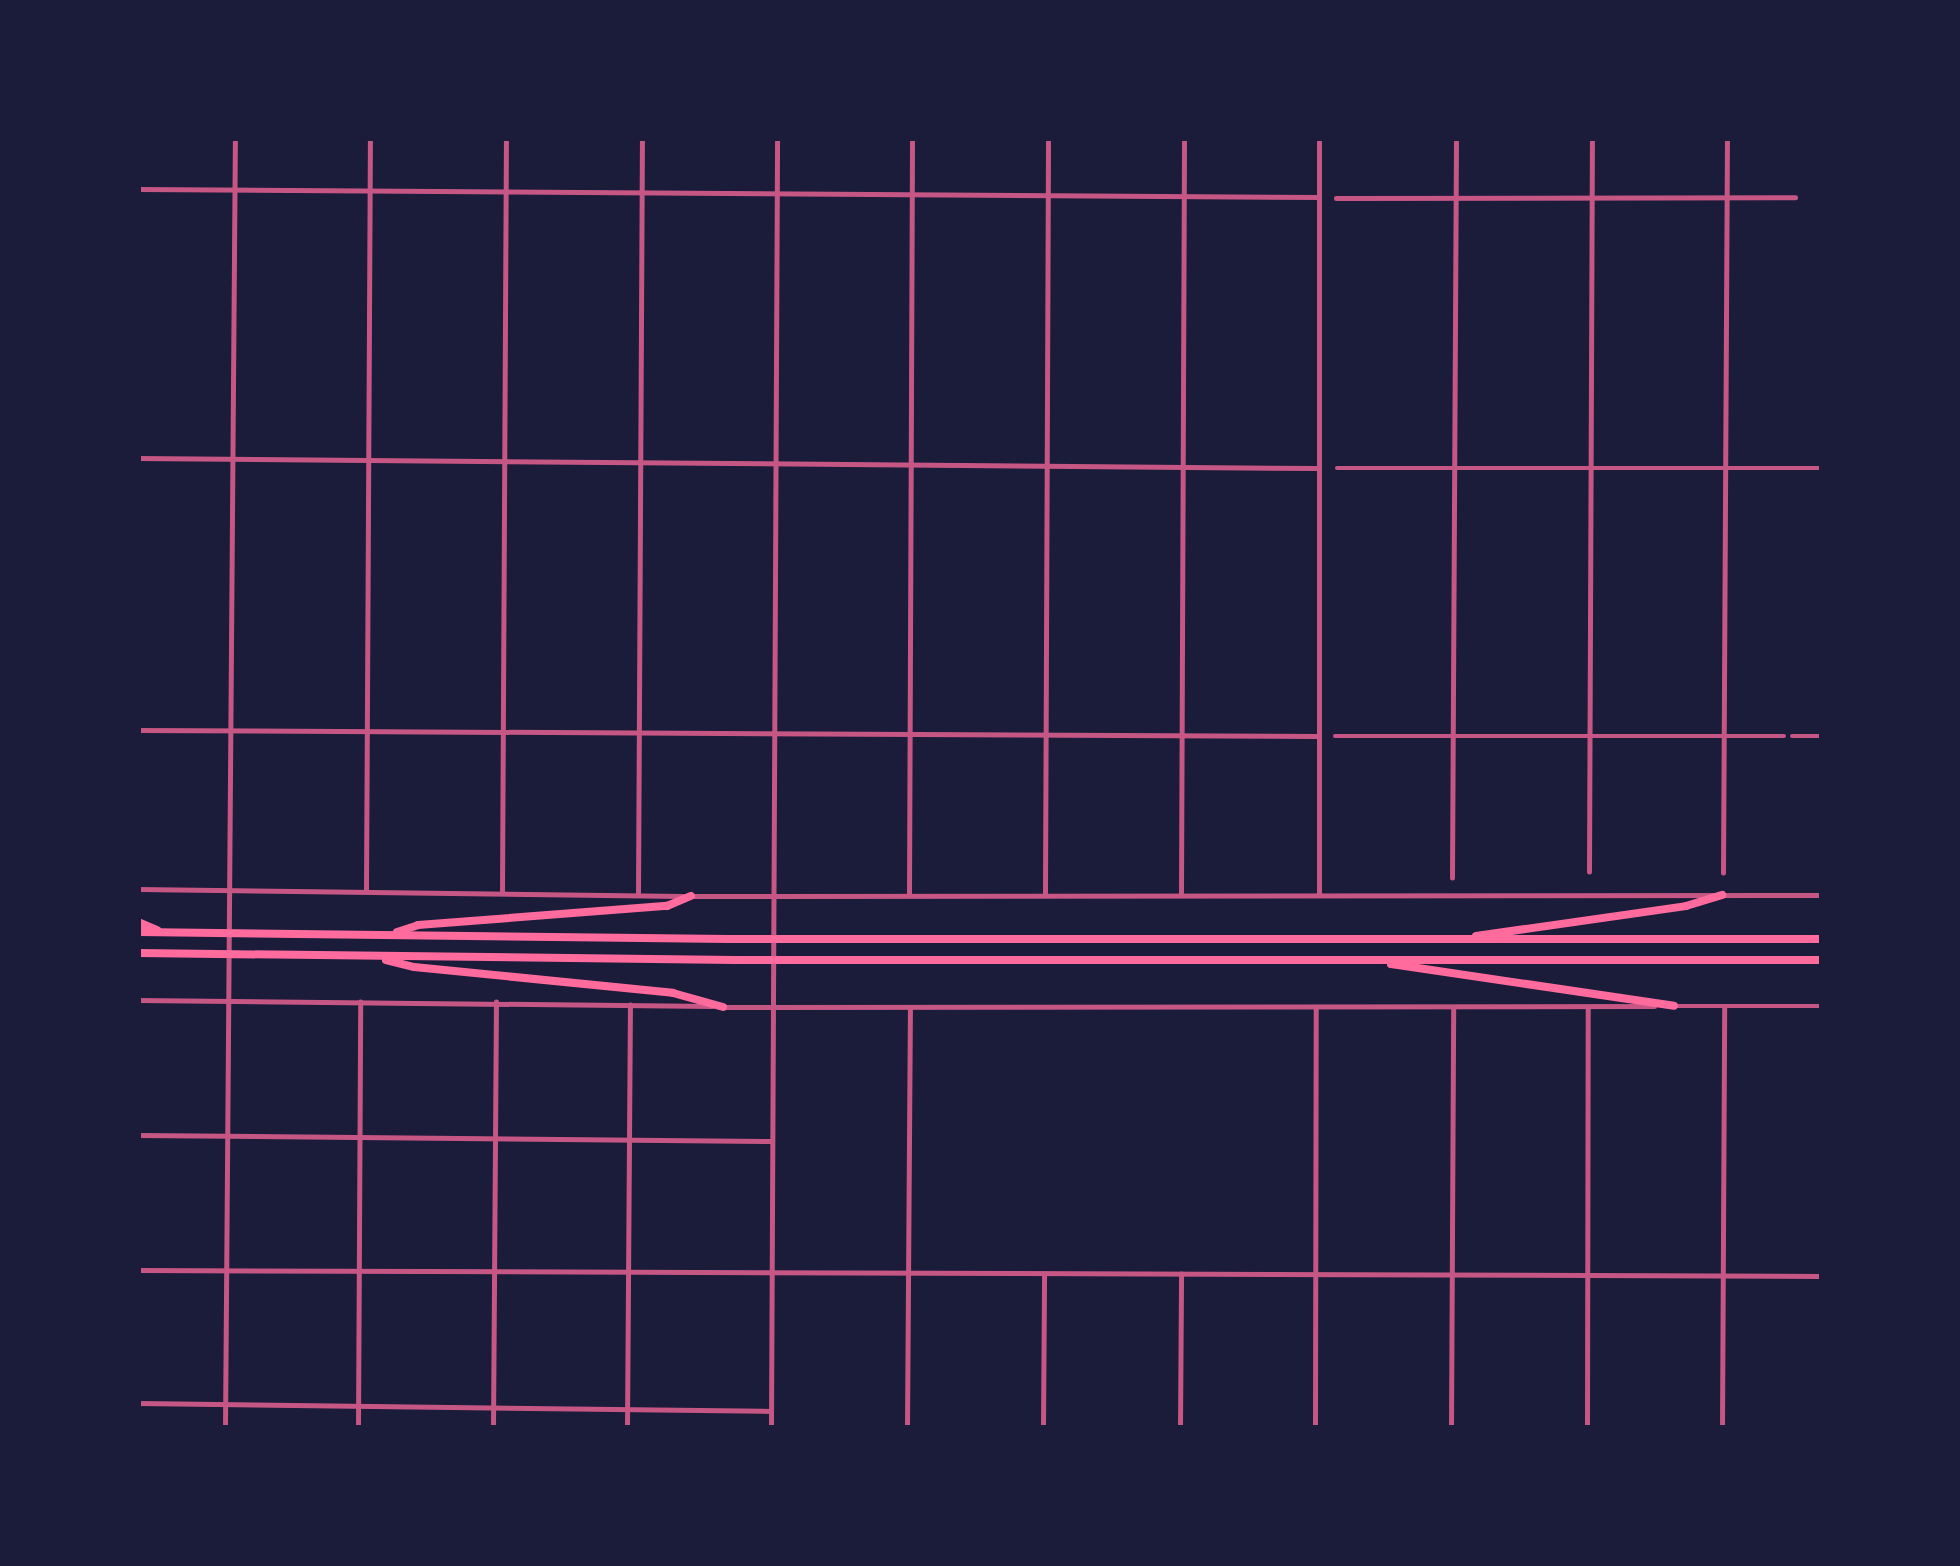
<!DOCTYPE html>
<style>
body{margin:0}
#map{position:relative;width:1960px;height:1566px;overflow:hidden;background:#1b1b3a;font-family:Quicksand,sans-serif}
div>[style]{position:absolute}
.minor>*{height:4.5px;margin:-2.25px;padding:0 2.25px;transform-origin:2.25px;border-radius:2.25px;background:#c65784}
.tertiary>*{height:4.5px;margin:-2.25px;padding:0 2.25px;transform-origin:2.25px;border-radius:2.25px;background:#c65784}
.motorway>*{height:8px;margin:-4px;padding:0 4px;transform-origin:4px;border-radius:4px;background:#ff6b9d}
span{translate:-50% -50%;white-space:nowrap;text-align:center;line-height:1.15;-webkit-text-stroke:12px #1b1b3a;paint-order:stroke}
.frame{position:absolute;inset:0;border:141px solid #1b1b3a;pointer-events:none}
</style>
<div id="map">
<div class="minor">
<div style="left:138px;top:189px;width:1181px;rotate:0.39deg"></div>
<div style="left:1336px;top:198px;width:459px;rotate:-0.1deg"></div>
<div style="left:138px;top:458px;width:1180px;rotate:0.49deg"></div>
<div style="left:1337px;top:468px;width:485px"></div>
<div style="left:138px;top:730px;width:1179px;rotate:0.29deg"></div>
<div style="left:1335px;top:736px;width:449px"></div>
<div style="left:1792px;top:736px;width:30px"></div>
<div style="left:1589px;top:872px;width:734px;rotate:-89.77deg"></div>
<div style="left:1723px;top:873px;width:735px;rotate:-89.69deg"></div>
<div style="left:1452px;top:878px;width:740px;rotate:-89.69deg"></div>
<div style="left:366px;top:891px;width:753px;rotate:-89.7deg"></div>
<div style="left:502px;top:893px;width:755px;rotate:-89.7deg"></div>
<div style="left:909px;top:894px;width:756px;rotate:-89.77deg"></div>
<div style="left:638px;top:895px;width:757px;rotate:-89.7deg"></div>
<div style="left:1045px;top:895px;width:757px;rotate:-89.77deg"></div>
<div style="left:1181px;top:895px;width:757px;rotate:-89.77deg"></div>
<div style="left:1319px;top:895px;width:757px;rotate:-90deg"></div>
<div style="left:138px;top:1135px;width:634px;rotate:0.54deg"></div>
<div style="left:138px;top:1270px;width:1684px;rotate:0.2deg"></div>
<div style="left:138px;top:1403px;width:633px;rotate:0.72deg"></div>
<div style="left:358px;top:1428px;width:426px;rotate:-89.7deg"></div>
<div style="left:493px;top:1428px;width:426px;rotate:-89.6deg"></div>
<div style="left:627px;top:1428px;width:423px;rotate:-89.6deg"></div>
<div style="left:907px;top:1428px;width:420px;rotate:-89.6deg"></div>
<div style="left:1043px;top:1428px;width:154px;rotate:-89.6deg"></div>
<div style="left:1180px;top:1428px;width:154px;rotate:-89.6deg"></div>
<div style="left:1315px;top:1428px;width:420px;rotate:-89.9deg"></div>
<div style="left:1451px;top:1428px;width:420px;rotate:-89.7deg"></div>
<div style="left:1587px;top:1428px;width:420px;rotate:-89.9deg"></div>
<div style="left:1722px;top:1428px;width:420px;rotate:-89.7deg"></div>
</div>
<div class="tertiary">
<div style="left:138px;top:889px;width:544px;rotate:0.74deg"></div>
<div style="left:694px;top:896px;width:1128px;rotate:-0.05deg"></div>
<div style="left:138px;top:1000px;width:574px;rotate:0.6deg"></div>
<div style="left:1672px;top:1006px;width:150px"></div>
<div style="left:724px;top:1007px;width:930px;rotate:-0.06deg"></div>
<div style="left:225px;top:1428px;width:1290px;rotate:-89.56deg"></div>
<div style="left:771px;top:1428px;width:1290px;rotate:-89.73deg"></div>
</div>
<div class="motorway">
<div style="left:138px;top:922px;width:21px;rotate:23deg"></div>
<div style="left:138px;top:932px;width:591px;rotate:0.68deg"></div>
<div style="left:729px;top:939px;width:1093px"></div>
<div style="left:397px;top:932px;width:22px;rotate:-18deg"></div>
<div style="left:418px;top:925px;width:250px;rotate:-4.4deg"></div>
<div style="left:667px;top:906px;width:26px;rotate:-23deg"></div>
<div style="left:1476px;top:936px;width:212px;rotate:-8.1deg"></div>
<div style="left:1686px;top:906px;width:38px;rotate:-17deg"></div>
<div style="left:138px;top:953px;width:597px;rotate:0.67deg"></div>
<div style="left:735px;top:960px;width:1087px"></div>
<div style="left:386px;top:960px;width:29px;rotate:14deg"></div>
<div style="left:414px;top:967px;width:260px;rotate:5.7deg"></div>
<div style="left:673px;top:993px;width:52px;rotate:15.6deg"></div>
<div style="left:1391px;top:964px;width:286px;rotate:8.4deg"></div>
</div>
<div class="frame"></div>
</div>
